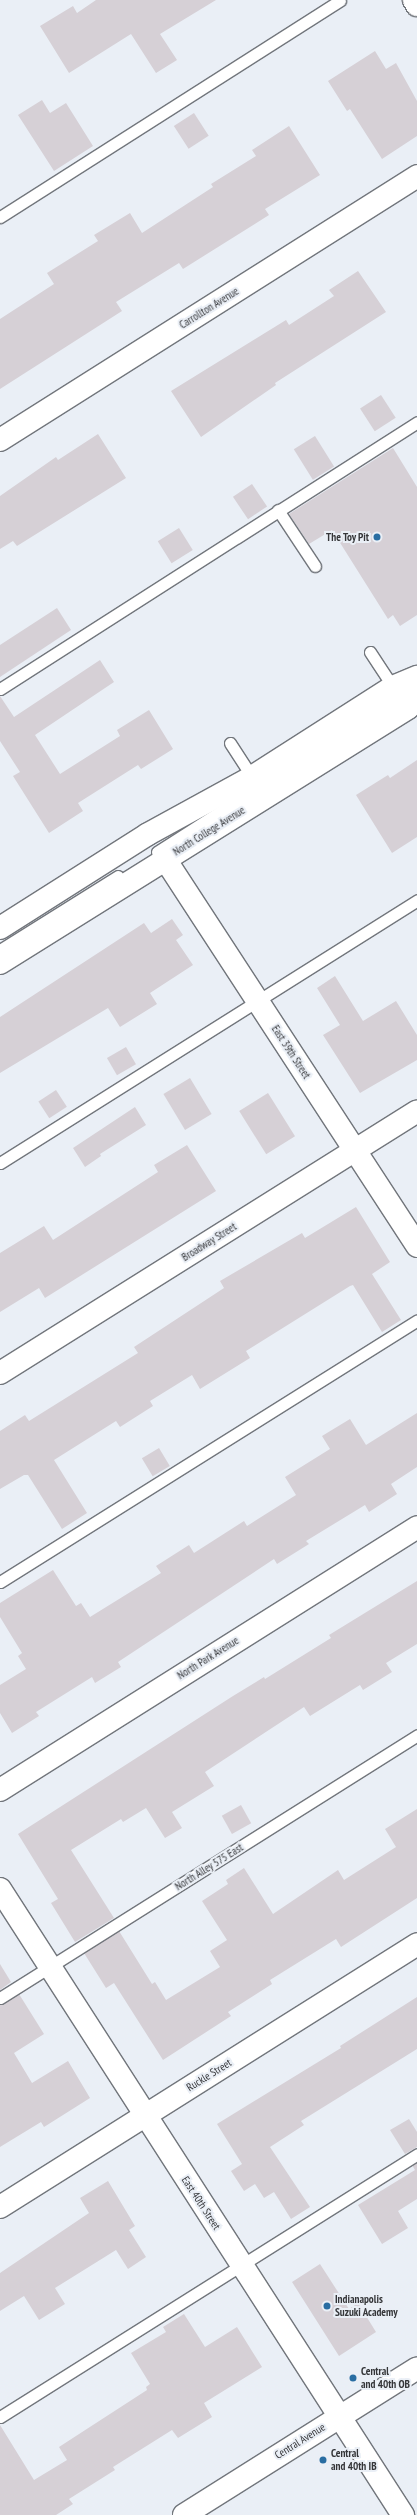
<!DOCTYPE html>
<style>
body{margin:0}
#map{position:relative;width:417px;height:2515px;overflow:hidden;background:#eaeff6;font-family:"PT Sans Narrow",sans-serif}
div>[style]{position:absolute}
.building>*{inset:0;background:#d6d0d6;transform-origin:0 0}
.roads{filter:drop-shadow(1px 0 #72767c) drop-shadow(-1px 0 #72767c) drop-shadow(0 1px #72767c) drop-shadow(0 -1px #72767c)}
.lane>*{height:11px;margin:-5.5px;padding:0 5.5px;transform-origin:5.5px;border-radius:5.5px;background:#fff}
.street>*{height:22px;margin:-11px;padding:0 11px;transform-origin:11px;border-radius:11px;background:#fff}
.secondary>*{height:22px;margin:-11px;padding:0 11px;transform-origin:11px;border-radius:11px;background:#fff}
.primary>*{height:22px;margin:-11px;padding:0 11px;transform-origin:11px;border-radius:11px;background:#fff}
.dots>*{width:11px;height:11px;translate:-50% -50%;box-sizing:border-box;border:2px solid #eaeff6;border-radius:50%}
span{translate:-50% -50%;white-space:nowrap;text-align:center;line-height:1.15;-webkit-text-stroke:4px #eaeff6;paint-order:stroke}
.street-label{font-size:11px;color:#353639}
.poi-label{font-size:11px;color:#353639;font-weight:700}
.right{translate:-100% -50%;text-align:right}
.left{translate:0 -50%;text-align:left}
</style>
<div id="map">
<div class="building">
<div style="clip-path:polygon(96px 0,216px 0,160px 34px,177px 60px,156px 73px,131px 34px,69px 73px,40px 26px,73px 6px,77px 13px)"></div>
<div style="clip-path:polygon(375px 51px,386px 69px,396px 63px,417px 101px,417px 136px,382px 159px,350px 109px,347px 111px,328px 81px)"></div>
<div style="clip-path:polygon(42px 100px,50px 113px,66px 103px,93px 146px,54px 171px,18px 115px)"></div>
<div style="left:194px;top:113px;width:27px;height:24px;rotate:57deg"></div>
<div style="clip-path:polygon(289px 126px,320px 175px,265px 209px,269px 215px,183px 269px,179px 263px,116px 302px,122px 311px,0 389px,0 319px,54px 284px,47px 273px,98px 241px,94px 235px,130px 213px,142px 233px,213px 187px,211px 184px,256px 156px,252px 150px)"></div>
<div style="clip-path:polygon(358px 271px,386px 312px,275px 383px,276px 385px,201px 437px,171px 391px,286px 320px,289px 325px,334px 296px,329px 290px)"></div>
<div style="left:381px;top:395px;width:27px;height:25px;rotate:57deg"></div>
<div style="clip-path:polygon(98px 434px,126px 478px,17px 546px,13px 541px,0 549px,0 496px,56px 457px,58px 460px)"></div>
<div style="left:315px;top:436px;width:36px;height:25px;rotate:58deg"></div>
<div style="clip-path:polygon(393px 448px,417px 487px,417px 615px,400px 626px,393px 615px,388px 619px,332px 530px,309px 544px,289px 514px)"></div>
<div style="left:252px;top:484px;width:27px;height:23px;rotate:56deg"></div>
<div style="left:179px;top:528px;width:26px;height:25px;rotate:58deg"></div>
<div style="clip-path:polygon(57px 608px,71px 630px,0 677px,0 645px)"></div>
<div style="clip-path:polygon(100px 660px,114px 682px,35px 735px,60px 774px,120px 736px,117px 730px,149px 710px,173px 749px,141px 769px,138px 765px,78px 803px,83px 811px,49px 833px,13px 776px,20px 772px,0 741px,0 696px,14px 717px)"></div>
<div style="clip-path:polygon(417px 760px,417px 837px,392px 853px,356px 795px,388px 775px,390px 778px)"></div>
<div style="clip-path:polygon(172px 919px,183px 935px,176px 940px,193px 965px,150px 993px,157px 1004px,120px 1027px,108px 1008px,0 1073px,0 1017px,144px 923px,151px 933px)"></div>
<div style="clip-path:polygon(335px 976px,363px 1021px,396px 1001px,417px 1035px,417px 1060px,360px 1093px,323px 1035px,340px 1025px,317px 988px)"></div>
<div style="left:126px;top:1047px;width:20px;height:22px;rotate:60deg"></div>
<div style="left:190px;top:1078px;width:42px;height:31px;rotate:59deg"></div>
<div style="left:56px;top:1090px;width:20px;height:21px;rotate:57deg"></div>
<div style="left:268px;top:1093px;width:51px;height:34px;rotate:58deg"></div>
<div style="clip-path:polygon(135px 1107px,146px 1125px,100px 1154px,101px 1156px,85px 1167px,73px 1148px)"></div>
<div style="clip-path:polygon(187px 1145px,216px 1191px,45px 1298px,39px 1288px,0 1312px,0 1253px,44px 1226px,53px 1240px,158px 1172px,154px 1165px)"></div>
<div style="clip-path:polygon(356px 1207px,390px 1262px,372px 1274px,401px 1320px,382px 1332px,353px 1285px,350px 1286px,246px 1351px,250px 1358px,200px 1389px,192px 1375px,150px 1401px,153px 1406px,120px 1427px,116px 1421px,54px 1460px,87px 1513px,62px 1529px,28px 1475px,24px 1475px,0 1489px,0 1431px,25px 1415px,29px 1421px,138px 1353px,134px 1347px,224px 1288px,220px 1281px,302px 1233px,305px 1238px)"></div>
<div style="clip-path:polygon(417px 1413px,417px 1467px,391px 1484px,397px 1494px,369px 1512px,365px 1505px,306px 1541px,309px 1544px,277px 1564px,274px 1559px,118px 1662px,121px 1667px,95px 1683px,92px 1677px,36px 1712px,39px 1716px,12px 1733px,0 1713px,0 1685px,26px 1669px,18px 1656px,22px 1653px,0 1617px,0 1603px,53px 1570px,76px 1606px,81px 1603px,90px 1617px,161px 1573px,156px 1566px,189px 1545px,194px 1553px,244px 1521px,247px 1526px,296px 1495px,285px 1477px,330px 1449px,322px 1436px,350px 1419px,366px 1445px)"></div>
<div style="left:159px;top:1448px;width:21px;height:20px;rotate:59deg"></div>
<div style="clip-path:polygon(417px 1581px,417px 1644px,386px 1663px,392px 1672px,363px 1690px,360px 1685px,310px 1716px,304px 1707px,205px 1772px,214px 1786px,172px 1812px,182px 1828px,165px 1838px,146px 1808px,123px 1822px,121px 1819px,71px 1850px,114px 1918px,75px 1942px,51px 1903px,58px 1899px,18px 1834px,233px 1696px,264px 1677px,265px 1679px,331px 1638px,329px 1635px)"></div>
<div style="left:241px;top:1805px;width:21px;height:22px;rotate:61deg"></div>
<div style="clip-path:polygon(417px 1809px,417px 1898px,341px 1947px,336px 1939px,270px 1980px,272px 1984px,228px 2012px,231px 2016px,163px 2060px,114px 1983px,106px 1988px,84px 1953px,119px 1931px,152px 1984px,155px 1982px,166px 2000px,220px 1967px,210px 1951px,227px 1940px,202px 1901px,228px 1884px,226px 1880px,244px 1868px,273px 1914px,338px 1870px,344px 1880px,396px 1847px,385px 1829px)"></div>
<div style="clip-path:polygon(0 1964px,11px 1982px,0 1990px)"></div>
<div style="clip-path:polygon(19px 1994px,44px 2034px,14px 2053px,32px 2083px,68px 2061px,90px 2098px,44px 2127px,41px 2122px,0 2147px,0 2005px)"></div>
<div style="clip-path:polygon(417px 1997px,417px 2049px,301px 2121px,304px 2125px,270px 2147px,310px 2207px,291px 2219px,274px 2192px,264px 2198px,255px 2184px,244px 2191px,231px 2171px,242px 2164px,217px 2124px,341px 2048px,340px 2046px)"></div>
<div style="clip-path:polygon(409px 2119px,417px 2132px,417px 2147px,405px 2154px,390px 2130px)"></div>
<div style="clip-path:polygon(417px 2162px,417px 2199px,398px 2211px,408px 2228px,382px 2244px,358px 2205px,415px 2170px,412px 2165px)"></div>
<div style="clip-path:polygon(108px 2181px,135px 2226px,129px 2230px,146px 2257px,128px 2269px,116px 2250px,55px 2288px,65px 2304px,39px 2320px,24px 2296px,0 2311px,0 2273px,89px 2213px,80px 2198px)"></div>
<div style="clip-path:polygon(320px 2264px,349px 2309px,358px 2303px,376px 2332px,339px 2356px,292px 2282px)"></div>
<div style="clip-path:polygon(184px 2314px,205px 2347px,237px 2327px,262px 2367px,204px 2403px,212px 2417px,178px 2438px,172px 2430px,113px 2467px,115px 2470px,69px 2499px,73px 2504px,56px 2515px,0 2515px,0 2425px,34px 2480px,67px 2460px,59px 2447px,147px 2390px,146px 2387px,150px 2384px,131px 2353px,166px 2332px,163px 2327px)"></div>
</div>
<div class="roads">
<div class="lane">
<div style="left:0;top:217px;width:403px;rotate:-32.5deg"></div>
<div style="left:278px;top:510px;width:67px;rotate:56.5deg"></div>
<div style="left:370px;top:652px;width:42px;rotate:56.7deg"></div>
<div style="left:0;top:689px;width:495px;rotate:-32.6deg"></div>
<div style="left:230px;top:743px;width:40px;rotate:57.1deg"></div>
<div style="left:157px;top:852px;width:308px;rotate:-32.6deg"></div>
<div style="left:0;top:950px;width:139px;rotate:-32.1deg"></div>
<div style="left:0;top:1163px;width:493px;rotate:-32.2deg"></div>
<div style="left:0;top:1582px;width:492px;rotate:-32.1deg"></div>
<div style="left:0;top:1998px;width:493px;rotate:-32.2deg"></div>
<div style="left:0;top:2417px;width:493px;rotate:-32.2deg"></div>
</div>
<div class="street">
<div style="left:0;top:440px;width:494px;rotate:-32.3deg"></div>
<div style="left:165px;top:859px;width:462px;rotate:56.9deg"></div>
<div style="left:0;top:1373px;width:492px;rotate:-32.1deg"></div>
<div style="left:0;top:1790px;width:493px;rotate:-32.2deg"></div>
<div style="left:0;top:1889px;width:745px;rotate:57.23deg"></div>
<div style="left:0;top:2207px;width:493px;rotate:-32.2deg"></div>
</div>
<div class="secondary">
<div style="left:0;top:928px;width:175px;rotate:-32.4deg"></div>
<div style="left:148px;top:834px;width:119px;rotate:-28.7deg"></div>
<div style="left:252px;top:777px;width:167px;rotate:-32.6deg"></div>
<div style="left:393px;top:687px;width:26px;rotate:-23deg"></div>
<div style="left:0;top:963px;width:481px;rotate:-32deg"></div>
<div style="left:408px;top:708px;width:13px;rotate:-48deg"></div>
<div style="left:184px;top:2515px;width:275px;rotate:-32.2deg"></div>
</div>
<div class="primary">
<div style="left:414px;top:0;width:6px;rotate:59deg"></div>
</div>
</div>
<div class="dots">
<div style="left:377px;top:537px;background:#296da2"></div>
<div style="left:327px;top:2306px;background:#296da2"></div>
<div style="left:353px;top:2378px;background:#296da2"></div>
<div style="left:323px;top:2460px;background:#296da2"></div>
</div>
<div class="street-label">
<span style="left:209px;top:308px;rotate:-32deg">Carrollton Avenue</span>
<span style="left:209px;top:831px;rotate:-32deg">North College Avenue</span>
<span style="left:291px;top:1052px;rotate:57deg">East 39th Street</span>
<span style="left:209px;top:1242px;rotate:-32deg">Broadway Street</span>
<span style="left:208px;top:1658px;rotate:-32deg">North Park Avenue</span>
<span style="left:209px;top:1867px;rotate:-32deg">North Alley 575 East</span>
<span style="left:209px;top:2075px;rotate:-32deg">Ruckle Street</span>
<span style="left:201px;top:2203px;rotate:57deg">East 40th Street</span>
<span style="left:300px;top:2441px;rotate:-32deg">Central Avenue</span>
</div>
<div class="poi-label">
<span class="right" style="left:369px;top:537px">The Toy Pit</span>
<span class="left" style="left:335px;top:2306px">Indianapolis<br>Suzuki Academy</span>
<span class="left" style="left:361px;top:2378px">Central<br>and 40th OB</span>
<span class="left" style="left:331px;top:2460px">Central<br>and 40th IB</span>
</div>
</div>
